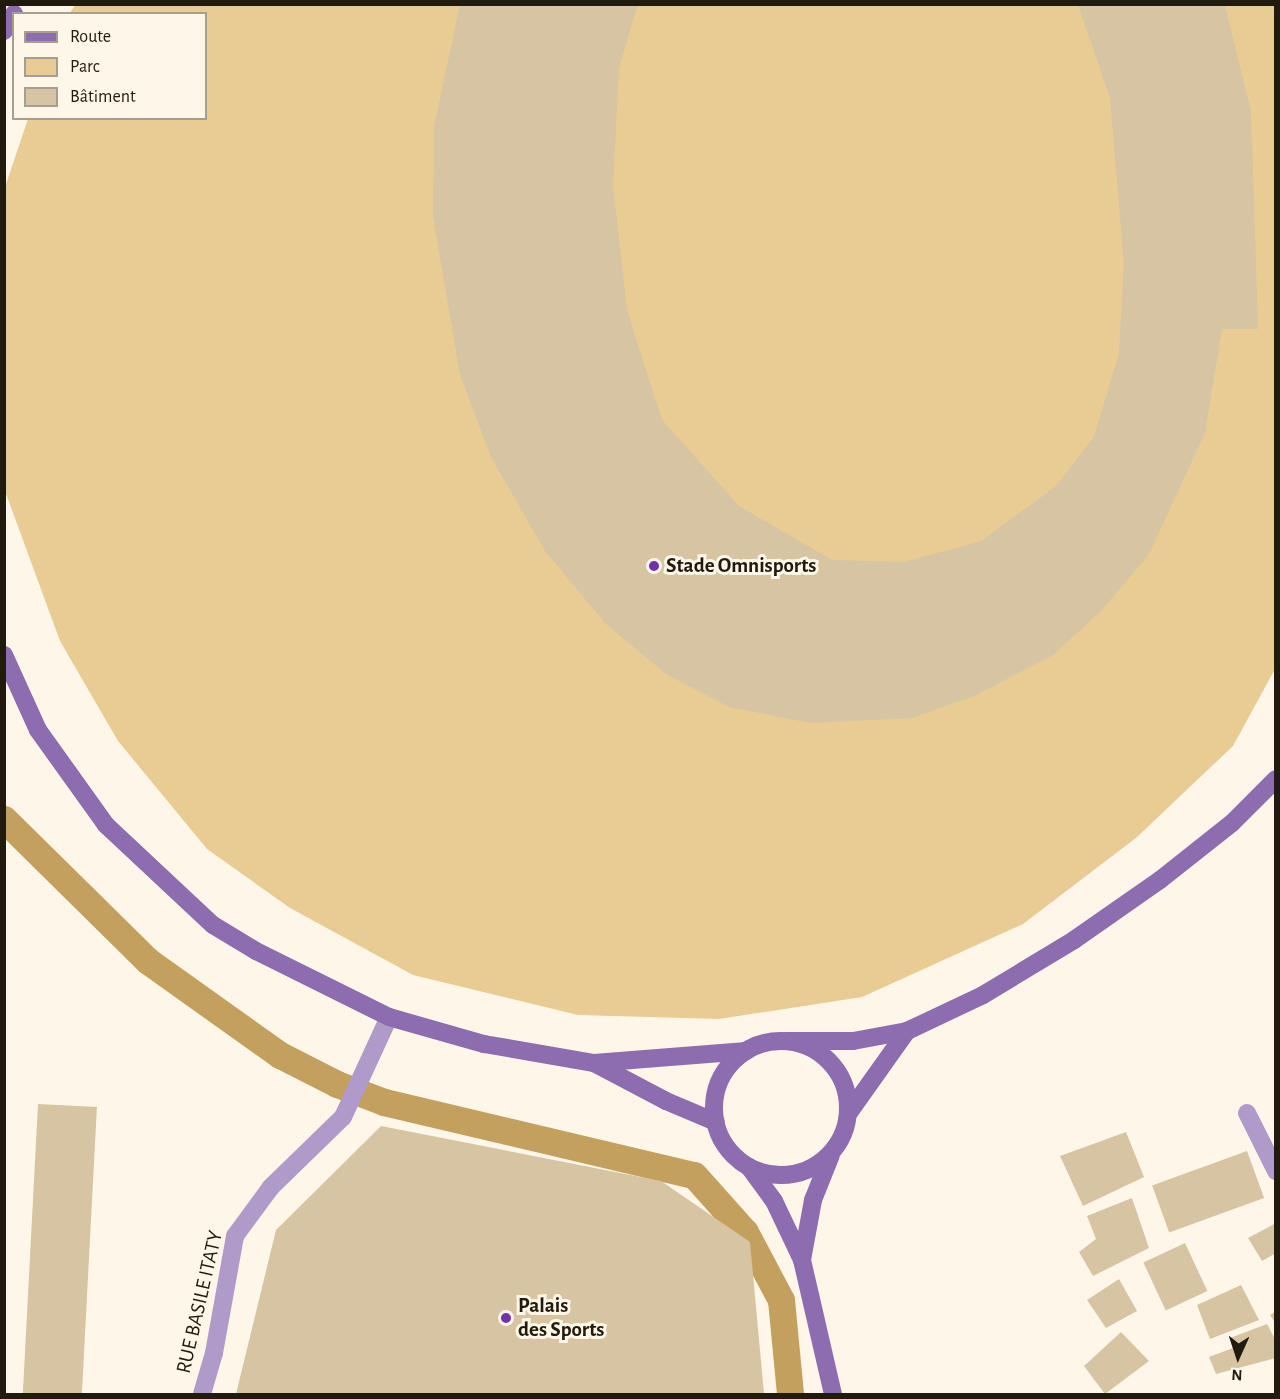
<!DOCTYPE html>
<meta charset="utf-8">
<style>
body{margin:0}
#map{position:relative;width:1280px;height:1399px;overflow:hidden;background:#fef7e9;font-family:"Alegreya Sans",sans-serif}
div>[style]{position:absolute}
.green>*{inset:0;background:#e9cb94}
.canal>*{height:27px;margin:-13.5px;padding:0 13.5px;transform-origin:13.5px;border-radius:13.5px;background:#c3a05d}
.building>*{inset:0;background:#d6c4a3;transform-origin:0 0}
.street>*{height:18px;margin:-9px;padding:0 9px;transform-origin:9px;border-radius:9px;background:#b09ac9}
.secondary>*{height:18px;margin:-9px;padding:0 9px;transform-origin:9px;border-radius:9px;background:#8d6cb0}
.secondary>.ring{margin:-9px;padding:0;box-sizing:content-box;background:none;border:18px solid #8d6cb0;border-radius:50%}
.dots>*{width:16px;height:16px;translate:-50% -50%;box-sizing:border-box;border:3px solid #fef7e9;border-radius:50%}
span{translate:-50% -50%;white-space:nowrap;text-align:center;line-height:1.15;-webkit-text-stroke:6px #fef7e9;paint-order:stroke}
.poi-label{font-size:21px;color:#211a0e;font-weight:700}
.left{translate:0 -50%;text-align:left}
.street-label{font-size:21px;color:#211a0e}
.frame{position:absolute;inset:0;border:6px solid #211a0e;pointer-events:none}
.legend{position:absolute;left:12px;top:12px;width:195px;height:108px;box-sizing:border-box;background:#fef7e9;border:2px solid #a69f91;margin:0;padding:8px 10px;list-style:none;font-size:18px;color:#211a0e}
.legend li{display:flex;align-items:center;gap:12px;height:30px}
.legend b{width:30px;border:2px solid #a69f91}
.north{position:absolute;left:1208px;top:1327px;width:60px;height:60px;-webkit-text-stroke:4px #fef7e9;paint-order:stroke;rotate:183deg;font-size:16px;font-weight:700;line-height:24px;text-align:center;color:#211a0e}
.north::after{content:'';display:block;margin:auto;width:21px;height:27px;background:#211a0e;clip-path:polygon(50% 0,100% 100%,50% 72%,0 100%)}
</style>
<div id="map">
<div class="green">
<div style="clip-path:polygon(75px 5px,1275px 5px,1275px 669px,1233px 746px,1136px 838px,1023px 924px,862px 997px,719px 1019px,578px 1015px,413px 975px,290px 908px,207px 849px,118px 741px,60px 641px,5px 491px,5px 187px,28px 119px,206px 118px,206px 14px,70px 13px)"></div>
</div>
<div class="canal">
<div style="left:4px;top:819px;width:202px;rotate:44.6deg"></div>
<div style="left:148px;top:961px;width:162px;rotate:35.5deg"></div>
<div style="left:280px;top:1055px;width:64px;rotate:27deg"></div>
<div style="left:337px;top:1084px;width:50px;rotate:21deg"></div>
<div style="left:384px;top:1102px;width:318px;rotate:13.3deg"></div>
<div style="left:694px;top:1175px;width:76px;rotate:48.2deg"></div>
<div style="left:745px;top:1232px;width:77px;rotate:62.1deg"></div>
<div style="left:781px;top:1300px;width:94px;rotate:84.5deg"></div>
</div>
<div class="building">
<div style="clip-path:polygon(460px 4px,638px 4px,619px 68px,613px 185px,627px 310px,662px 420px,739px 506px,832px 560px,904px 562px,981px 541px,1055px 487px,1094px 437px,1119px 353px,1124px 264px,1110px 98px,1078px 5px,1225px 5px,1251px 111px,1258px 329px,1222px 329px,1205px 433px,1149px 554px,1101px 611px,1053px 655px,974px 696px,912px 718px,811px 723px,729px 707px,666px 674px,606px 624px,545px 551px,491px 457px,460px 375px,433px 216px,434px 127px)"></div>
<div style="left:38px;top:1104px;width:59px;height:290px;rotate:3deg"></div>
<div style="clip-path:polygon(381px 1126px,661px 1181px,750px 1242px,764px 1394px,236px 1394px,276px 1230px)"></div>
<div style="clip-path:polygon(1126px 1132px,1144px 1177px,1083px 1206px,1060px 1156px)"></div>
<div style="left:1247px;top:1151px;width:50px;height:101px;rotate:70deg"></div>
<div style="clip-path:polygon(1132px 1198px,1149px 1248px,1093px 1276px,1079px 1252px,1096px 1239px,1087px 1216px)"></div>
<div style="clip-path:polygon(1276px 1223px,1276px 1253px,1262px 1261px,1248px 1238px)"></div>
<div style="left:1185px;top:1243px;width:53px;height:46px;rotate:65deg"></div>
<div style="clip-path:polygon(1119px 1279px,1137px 1311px,1106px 1328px,1087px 1300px)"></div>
<div style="clip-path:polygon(1241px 1285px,1259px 1320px,1210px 1339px,1197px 1305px)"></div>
<div style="clip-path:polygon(1276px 1311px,1276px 1324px,1270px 1315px)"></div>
<div style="clip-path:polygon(1267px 1324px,1276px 1341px,1276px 1358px,1216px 1374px,1209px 1357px,1233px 1348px,1230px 1338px)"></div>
<div style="clip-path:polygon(1121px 1332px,1149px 1361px,1105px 1394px,1084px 1366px)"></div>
</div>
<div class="street">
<div style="left:1247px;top:1113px;width:65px;rotate:63.4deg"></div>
<div style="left:202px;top:1394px;width:43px;rotate:-73.7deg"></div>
<div style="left:214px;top:1353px;width:119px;rotate:-79.8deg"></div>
<div style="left:235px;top:1236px;width:61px;rotate:-53.7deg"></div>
<div style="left:271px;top:1187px;width:100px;rotate:-44.2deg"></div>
<div style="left:343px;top:1117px;width:110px;rotate:-65.3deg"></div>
</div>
<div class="secondary">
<div style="left:4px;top:31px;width:20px;rotate:-60deg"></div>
<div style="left:4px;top:655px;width:82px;rotate:65.6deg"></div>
<div style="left:38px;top:730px;width:117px;rotate:54.4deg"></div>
<div style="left:106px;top:825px;width:146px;rotate:43.1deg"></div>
<div style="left:213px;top:925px;width:50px;rotate:31.2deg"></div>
<div style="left:256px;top:951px;width:148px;rotate:26.4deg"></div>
<div style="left:389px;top:1017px;width:99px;rotate:15.9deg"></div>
<div style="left:484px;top:1044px;width:112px;rotate:9.8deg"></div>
<div style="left:594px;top:1063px;width:153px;rotate:-4.5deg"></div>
<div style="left:787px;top:1041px;width:66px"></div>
<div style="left:853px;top:1041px;width:55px;rotate:-10.5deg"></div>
<div style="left:907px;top:1031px;width:84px;rotate:-25.3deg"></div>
<div style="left:983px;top:995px;width:106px;rotate:-31.1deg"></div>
<div style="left:1074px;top:940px;width:105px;rotate:-34.9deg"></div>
<div style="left:1160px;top:880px;width:92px;rotate:-38.4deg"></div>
<div style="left:1232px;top:823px;width:62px;rotate:-45deg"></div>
<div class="ring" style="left:714px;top:1041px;width:116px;height:116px"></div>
<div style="left:594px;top:1063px;width:81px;rotate:27.8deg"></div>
<div style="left:666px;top:1101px;width:54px;rotate:22.8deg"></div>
<div style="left:848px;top:1114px;width:102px;rotate:-54.6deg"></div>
<div style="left:749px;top:1167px;width:42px;rotate:53.7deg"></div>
<div style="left:774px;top:1201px;width:65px;rotate:64.6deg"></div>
<div style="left:802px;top:1260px;width:138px;rotate:77deg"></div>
<div style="left:802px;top:1260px;width:61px;rotate:-79.6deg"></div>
<div style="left:813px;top:1200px;width:48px;rotate:-68.2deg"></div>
</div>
<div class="dots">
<div style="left:654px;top:566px;background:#7333a8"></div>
<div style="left:506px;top:1318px;background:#7333a8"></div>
</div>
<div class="poi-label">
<span class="left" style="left:666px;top:566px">Stade Omnisports</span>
<span class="left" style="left:518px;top:1318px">Palais<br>des Sports</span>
</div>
<div class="street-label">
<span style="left:200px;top:1302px;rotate:-77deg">RUE BASILE ITATY</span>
</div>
<div class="frame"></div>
<ul class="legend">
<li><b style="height:8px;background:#8d6cb0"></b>Route</li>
<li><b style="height:16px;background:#e9cb94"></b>Parc</li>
<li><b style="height:16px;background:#d6c4a3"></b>Bâtiment</li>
</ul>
<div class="north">N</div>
</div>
